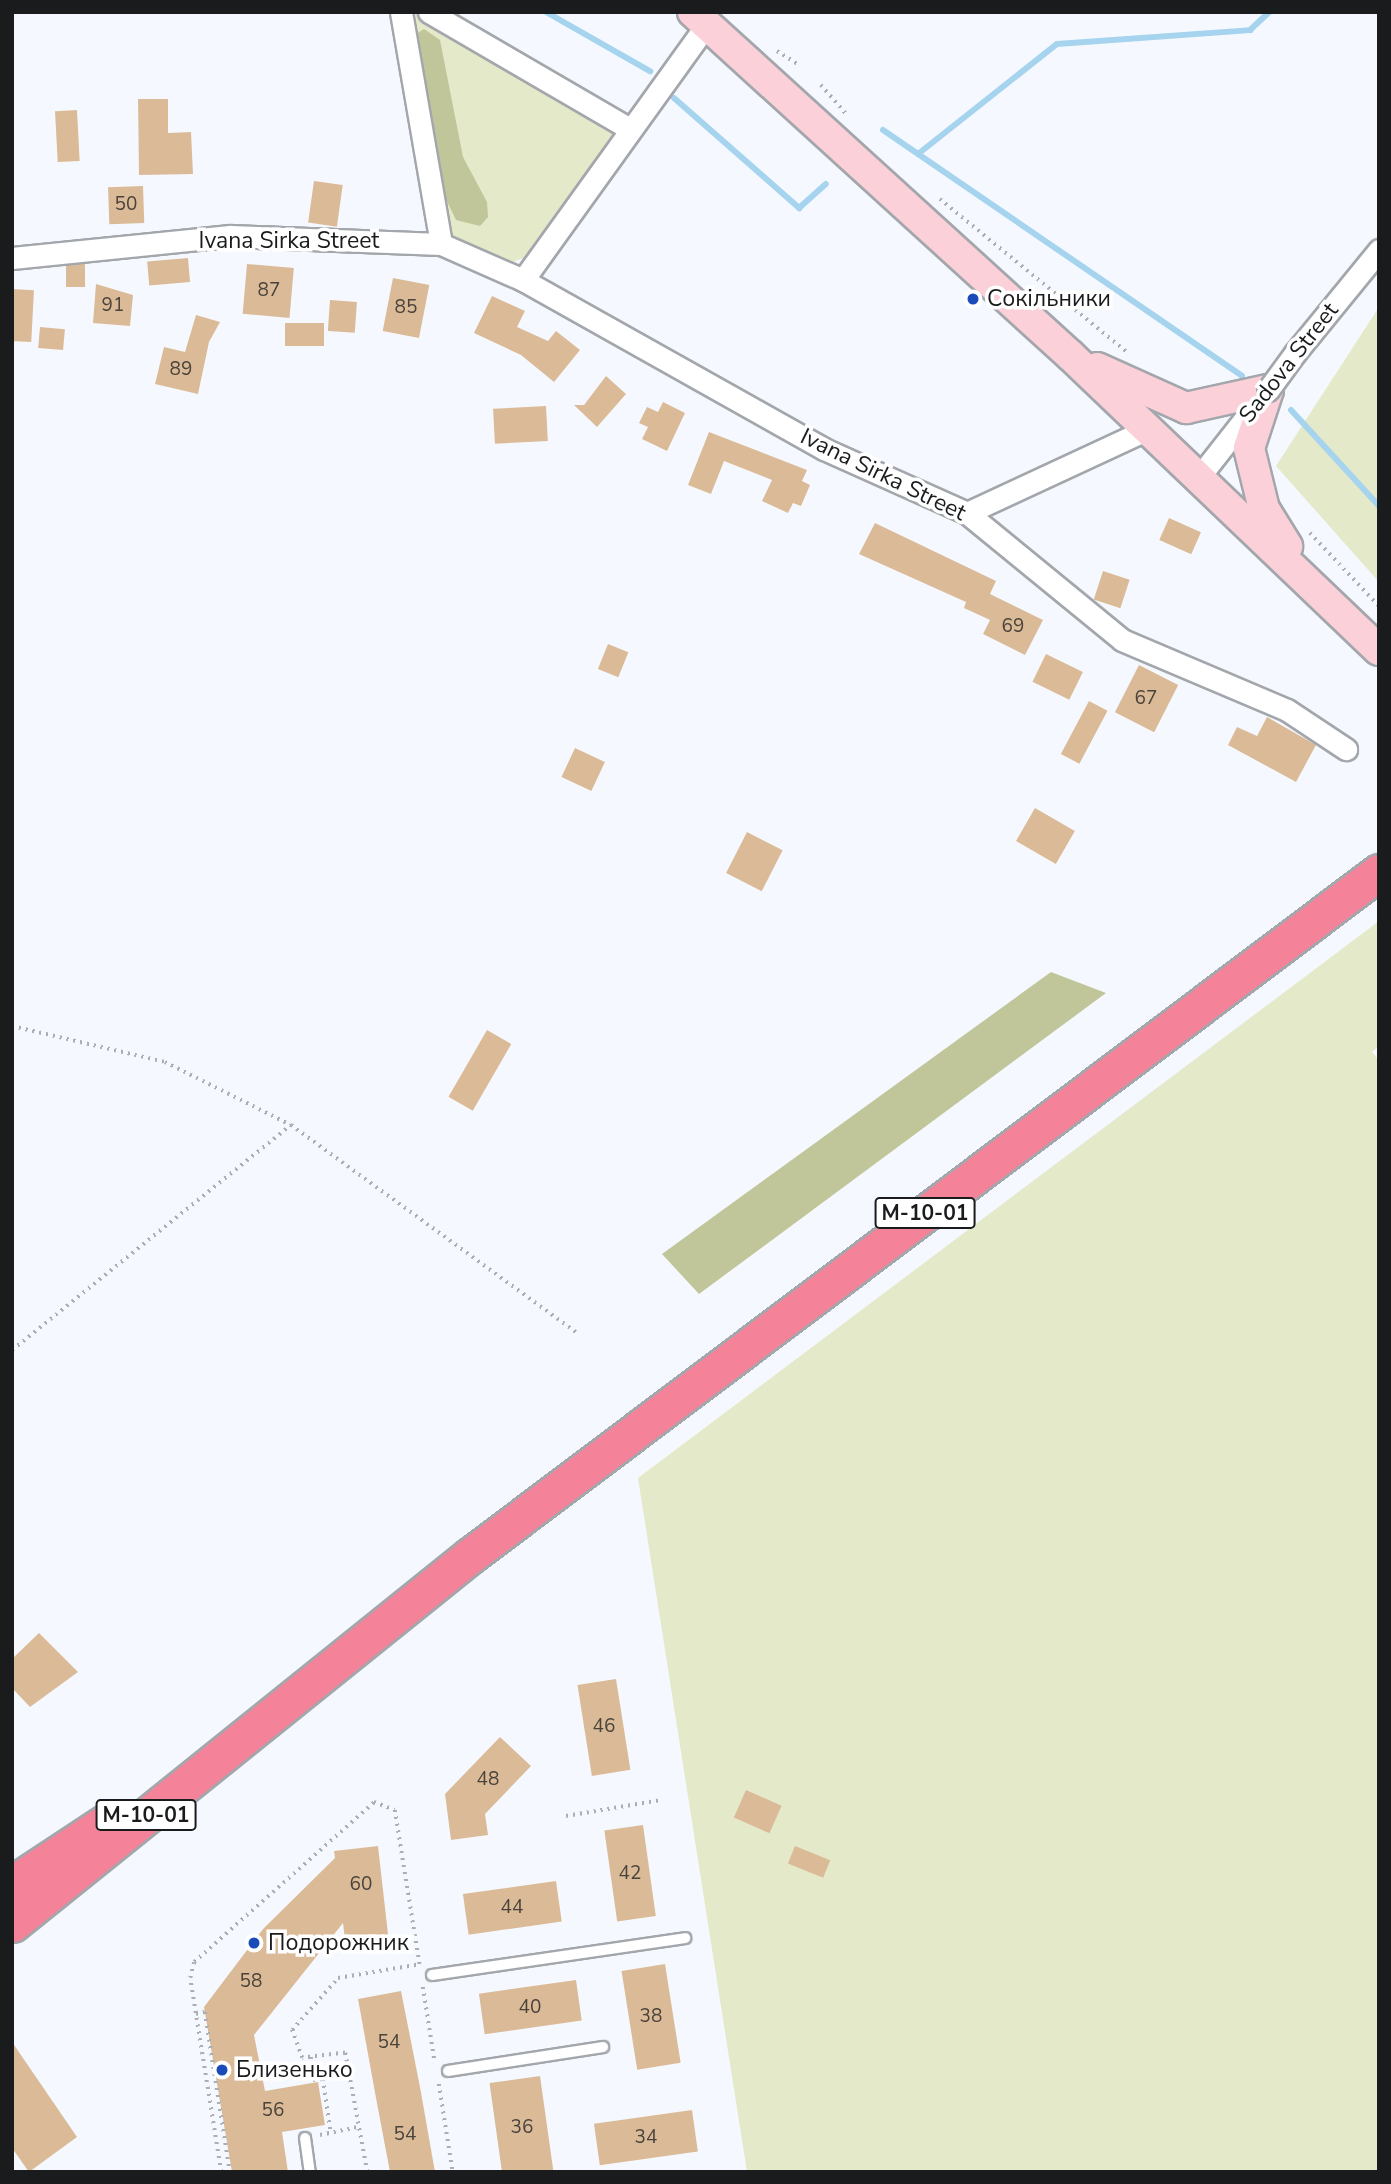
<!DOCTYPE html>
<meta charset="utf-8">
<style>
body{margin:0}
#map{position:relative;width:1391px;height:2184px;overflow:hidden;background:#f5f9ff;font-family:"Nunito Sans",sans-serif}
div>[style]{position:absolute}
.green>*{inset:0;background:#e4e9c9}
.forest>*{inset:0;background:#c0c699}
.stream>*{height:6px;margin:-3px;padding:0 3px;transform-origin:3px;border-radius:3px;background:#a6d4ee}
.building>*{inset:0;background:#dbbb97;transform-origin:0 0}
.path>*{height:3.5px;margin-top:-1.75px;transform-origin:0;background:repeating-linear-gradient(90deg,#abaeb3 0 2px,transparent 0 7px)}
.roads{filter:drop-shadow(2px 0 #a3a7ac) drop-shadow(-2px 0 #a3a7ac) drop-shadow(0 2px #a3a7ac) drop-shadow(0 -2px #a3a7ac)}
.service>*{height:10px;margin:-5px;padding:0 5px;transform-origin:5px;border-radius:5px;background:#fff}
.minor>*{height:21px;margin:-10.5px;padding:0 10.5px;transform-origin:10.5px;border-radius:10.5px;background:#fff}
.secondary>*{height:30px;margin:-15px;padding:0 15px;transform-origin:15px;border-radius:15px;background:#fbd0d9}
.trunk>*{height:35px;margin:-17.5px;padding:0 17.5px;transform-origin:17.5px;border-radius:17.5px;background:#f48298}
.bridges{filter:drop-shadow(2px 0 #a3a7ac) drop-shadow(-2px 0 #a3a7ac) drop-shadow(0 2px #a3a7ac) drop-shadow(0 -2px #a3a7ac)}
.minor-bridge>*{height:21px;margin:-10.5px;padding:0 10.5px;transform-origin:10.5px;border-radius:10.5px;background:#fff}
.dots>*{width:19px;height:19px;translate:-50% -50%;box-sizing:border-box;border:4px solid #fff;border-radius:50%}
span{translate:-50% -50%;white-space:nowrap;text-align:center;line-height:1.15;-webkit-text-stroke:7px #fff;paint-order:stroke}
.number-label{font-size:19px;color:#4a433c}
.number-label span{-webkit-text-stroke-width:0}
.shield-label span{padding:2px 5px;background:#fff;border:2px solid;border-radius:5px;-webkit-text-stroke-width:0}
.shield-label{font-size:21px;color:#191b1d;font-weight:700}
.street-label{font-size:23px;color:#191b1d}
.poi-label{font-size:23px;color:#191b1d}
.left{translate:0 -50%;text-align:left}
.frame{position:absolute;inset:0;border:14px solid #191b1d;pointer-events:none}
</style>
<div id="map">
<div class="green">
<div style="clip-path:polygon(407px 12px,425px 12px,614px 129px,611px 147px,529px 256px,505px 265px,452px 243px,438px 219px)"></div>
<div style="clip-path:polygon(1379px 307px,1379px 582px,1276px 466px)"></div>
<div style="clip-path:polygon(1379px 921px,1379px 1046px,1372px 1052px,1379px 1060px,1379px 2172px,747px 2172px,638px 1478px)"></div>
</div>
<div class="forest">
<div style="clip-path:polygon(424px 29px,440px 40px,463px 157px,487px 202px,488px 217px,480px 226px,456px 220px,441px 189px,416px 49px,416px 34px)"></div>
<div style="clip-path:polygon(1051px 972px,1106px 993px,699px 1294px,662px 1254px)"></div>
</div>
<div class="stream">
<div style="left:546px;top:12px;width:120px;rotate:29.6deg"></div>
<div style="left:674px;top:98px;width:167px;rotate:41.3deg"></div>
<div style="left:799px;top:208px;width:36px;rotate:-42deg"></div>
<div style="left:883px;top:130px;width:435px;rotate:34.4deg"></div>
<div style="left:918px;top:154px;width:177px;rotate:-38.4deg"></div>
<div style="left:1057px;top:44px;width:194px;rotate:-4.1deg"></div>
<div style="left:1250px;top:30px;width:26px;rotate:-43deg"></div>
<div style="left:1291px;top:410px;width:130px;rotate:47.5deg"></div>
</div>
<div class="building">
<div style="clip-path:polygon(138px 99px,168px 99px,168px 133px,191px 132px,193px 174px,139px 175px)"></div>
<div style="left:77px;top:110px;width:51px;height:22px;rotate:87deg"></div>
<div style="left:314px;top:181px;width:29px;height:42px;rotate:8deg"></div>
<div style="left:143px;top:186px;width:37px;height:35px;rotate:88deg"></div>
<div style="left:188px;top:258px;width:24px;height:41px;rotate:85deg"></div>
<div style="left:85px;top:264px;width:23px;height:19px;rotate:90deg"></div>
<div style="left:247px;top:264px;width:47px;height:50px;rotate:5deg"></div>
<div style="left:393px;top:278px;width:37px;height:54px;rotate:11deg"></div>
<div style="clip-path:polygon(96px 284px,133px 295px,130px 326px,93px 323px)"></div>
<div style="left:12px;top:289px;width:22px;height:52px;rotate:3deg"></div>
<div style="clip-path:polygon(492px 296px,525px 311px,517px 327px,548px 341px,556px 331px,580px 350px,554px 382px,521px 355px,474px 333px)"></div>
<div style="left:330px;top:300px;width:27px;height:31px;rotate:4deg"></div>
<div style="clip-path:polygon(196px 315px,220px 322px,209px 342px,198px 394px,155px 384px,164px 347px,185px 352px)"></div>
<div style="left:285px;top:323px;width:39px;height:23px"></div>
<div style="left:40px;top:327px;width:25px;height:21px;rotate:5deg"></div>
<div style="clip-path:polygon(606px 376px,626px 394px,597px 427px,574px 405px,584px 405px)"></div>
<div style="clip-path:polygon(663px 402px,685px 413px,667px 451px,642px 439px,648px 427px,639px 423px,647px 407px,658px 412px)"></div>
<div style="left:546px;top:406px;width:35px;height:53px;rotate:87deg"></div>
<div style="clip-path:polygon(709px 432px,807px 470px,802px 481px,810px 485px,801px 506px,793px 503px,788px 513px,762px 501px,772px 480px,724px 461px,711px 494px,688px 485px)"></div>
<div style="left:1169px;top:518px;width:35px;height:24px;rotate:24deg"></div>
<div style="clip-path:polygon(875px 523px,996px 581px,990px 594px,1043px 620px,1025px 655px,983px 634px,990px 620px,964px 608px,966px 602px,859px 554px)"></div>
<div style="left:1103px;top:571px;width:28px;height:30px;rotate:18deg"></div>
<div style="left:608px;top:644px;width:22px;height:27px;rotate:22deg"></div>
<div style="left:1046px;top:654px;width:41px;height:31px;rotate:26deg"></div>
<div style="left:1139px;top:665px;width:44px;height:53px;rotate:27deg"></div>
<div style="left:1089px;top:701px;width:21px;height:60px;rotate:28deg"></div>
<div style="clip-path:polygon(1267px 717px,1316px 745px,1296px 782px,1228px 745px,1237px 727px,1257px 736px)"></div>
<div style="left:575px;top:748px;width:33px;height:32px;rotate:25deg"></div>
<div style="left:1035px;top:808px;width:46px;height:38px;rotate:30deg"></div>
<div style="left:747px;top:832px;width:40px;height:46px;rotate:27deg"></div>
<div style="left:487px;top:1030px;width:28px;height:77px;rotate:30deg"></div>
<div style="clip-path:polygon(39px 1633px,78px 1672px,30px 1707px,12px 1688px,12px 1659px)"></div>
<div style="left:616px;top:1679px;width:92px;height:39px;rotate:81deg"></div>
<div style="clip-path:polygon(500px 1737px,531px 1766px,485px 1814px,488px 1835px,451px 1840px,445px 1794px)"></div>
<div style="left:746px;top:1790px;width:39px;height:30px;rotate:24deg"></div>
<div style="left:643px;top:1825px;width:92px;height:39px;rotate:82deg"></div>
<div style="clip-path:polygon(378px 1846px,389px 1943px,346px 1948px,343px 1923px,254px 2035px,265px 2091px,318px 2082px,325px 2125px,282px 2132px,288px 2172px,232px 2172px,204px 2007px,263px 1929px,335px 1858px,334px 1851px)"></div>
<div style="left:795px;top:1846px;width:38px;height:19px;rotate:22deg"></div>
<div style="left:556px;top:1881px;width:41px;height:94px;rotate:82deg"></div>
<div style="left:665px;top:1964px;width:100px;height:44px;rotate:81deg"></div>
<div style="left:576px;top:1980px;width:41px;height:98px;rotate:82deg"></div>
<div style="clip-path:polygon(401px 1991px,420px 2087px,435px 2172px,390px 2172px,376px 2098px,358px 1999px)"></div>
<div style="clip-path:polygon(12px 2042px,77px 2137px,29px 2172px,12px 2148px)"></div>
<div style="left:540px;top:2076px;width:97px;height:51px;rotate:82deg"></div>
<div style="left:692px;top:2110px;width:42px;height:99px;rotate:82deg"></div>
</div>
<div class="path">
<div style="left:777px;top:51px;width:26px;rotate:32deg"></div>
<div style="left:821px;top:85px;width:40px;rotate:49deg"></div>
<div style="left:940px;top:199px;width:242px;rotate:39.3deg"></div>
<div style="left:1310px;top:533px;width:100px;rotate:46.6deg"></div>
<div style="left:12px;top:1026px;width:157px;rotate:13.2deg"></div>
<div style="left:165px;top:1062px;width:141px;rotate:26.6deg"></div>
<div style="left:291px;top:1125px;width:354px;rotate:36deg"></div>
<div style="left:12px;top:1350px;width:358px;rotate:-38.9deg"></div>
<div style="left:566px;top:1816px;width:96px;rotate:-9.6deg"></div>
<div style="left:423px;top:1987px;width:77px;rotate:81deg"></div>
<div style="left:196px;top:2014px;width:9px;rotate:-13deg"></div>
<div style="left:205px;top:2012px;width:162px;rotate:81.1deg"></div>
<div style="left:311px;top:2057px;width:23px;rotate:85deg"></div>
<div style="left:313px;top:2080px;width:10px;rotate:-6deg"></div>
<div style="left:323px;top:2079px;width:55px;rotate:81.6deg"></div>
<div style="left:439px;top:2084px;width:89px;rotate:81deg"></div>
<div style="left:320px;top:2135px;width:40px;rotate:-12deg"></div>
<div style="left:221px;top:2172px;width:196px;rotate:-99.1deg"></div>
<div style="left:190px;top:1978px;width:16px;rotate:-76deg"></div>
<div style="left:194px;top:1962px;width:241px;rotate:-41.6deg"></div>
<div style="left:374px;top:1802px;width:22px;rotate:21deg"></div>
<div style="left:395px;top:1810px;width:158px;rotate:80.9deg"></div>
<div style="left:367px;top:2172px;width:121px;rotate:-100.5deg"></div>
<div style="left:345px;top:2053px;width:43px;rotate:173.4deg"></div>
<div style="left:302px;top:2058px;width:30px;rotate:-110deg"></div>
<div style="left:292px;top:2030px;width:69px;rotate:-48.5deg"></div>
<div style="left:338px;top:1978px;width:84px;rotate:-9.6deg"></div>
</div>
<div class="roads">
<div class="service">
<div style="left:432px;top:1975px;width:256px;rotate:-8.3deg"></div>
<div style="left:448px;top:2071px;width:157px;rotate:-8.8deg"></div>
<div style="left:305px;top:2138px;width:34px;rotate:82deg"></div>
</div>
<div class="minor">
<div style="left:401px;top:12px;width:235px;rotate:80.2deg"></div>
<div style="left:429px;top:12px;width:230px;rotate:30.2deg"></div>
<div style="left:12px;top:258px;width:219px;rotate:-5.8deg"></div>
<div style="left:230px;top:236px;width:211px;rotate:2.2deg"></div>
<div style="left:441px;top:244px;width:90px;rotate:23.7deg"></div>
<div style="left:523px;top:280px;width:345px;rotate:29.3deg"></div>
<div style="left:824px;top:449px;width:157px;rotate:24.1deg"></div>
<div style="left:967px;top:513px;width:200px;rotate:39.3deg"></div>
<div style="left:1122px;top:640px;width:179px;rotate:23deg"></div>
<div style="left:1287px;top:710px;width:71px;rotate:33.5deg"></div>
<div style="left:523px;top:280px;width:314px;rotate:-54.3deg"></div>
<div style="left:1295px;top:353px;width:133px;rotate:-50.8deg"></div>
<div style="left:1199px;top:477px;width:95px;rotate:-51.8deg"></div>
<div style="left:967px;top:513px;width:200px;rotate:-24.9deg"></div>
</div>
<div class="secondary">
<div style="left:693px;top:12px;width:510px;rotate:42.3deg"></div>
<div style="left:1070px;top:355px;width:427px;rotate:43.7deg"></div>
<div style="left:1097px;top:368px;width:98px;rotate:24.2deg"></div>
<div style="left:1186px;top:408px;width:84px;rotate:-12.4deg"></div>
<div style="left:1268px;top:390px;width:61px;rotate:108.1deg"></div>
<div style="left:1249px;top:448px;width:63px;rotate:76.2deg"></div>
<div style="left:1264px;top:509px;width:44px;rotate:58.1deg"></div>
</div>
<div class="trunk">
<div style="left:12px;top:1884px;width:113px;rotate:-33.4deg"></div>
<div style="left:12px;top:1924px;width:589px;rotate:-38.8deg"></div>
<div style="left:471px;top:1555px;width:1136px;rotate:-36.95deg"></div>
</div>
</div>
<div class="bridges">
<div class="minor-bridge">
<div style="left:1268px;top:390px;width:46px;rotate:-53.9deg"></div>
</div>
</div>
<div class="dots">
<div style="left:973px;top:299px;background:#194cb9"></div>
<div style="left:254px;top:1943px;background:#194cb9"></div>
<div style="left:222px;top:2070px;background:#194cb9"></div>
</div>
<div class="number-label">
<span style="left:126px;top:205px">50</span>
<span style="left:269px;top:291px">87</span>
<span style="left:113px;top:306px">91</span>
<span style="left:406px;top:308px">85</span>
<span style="left:181px;top:370px">89</span>
<span style="left:1013px;top:627px">69</span>
<span style="left:1146px;top:699px">67</span>
<span style="left:604px;top:1727px">46</span>
<span style="left:488px;top:1780px">48</span>
<span style="left:630px;top:1874px">42</span>
<span style="left:361px;top:1885px">60</span>
<span style="left:512px;top:1908px">44</span>
<span style="left:251px;top:1982px">58</span>
<span style="left:530px;top:2008px">40</span>
<span style="left:651px;top:2017px">38</span>
<span style="left:389px;top:2043px">54</span>
<span style="left:273px;top:2111px">56</span>
<span style="left:522px;top:2128px">36</span>
<span style="left:405px;top:2135px">54</span>
<span style="left:646px;top:2138px">34</span>
</div>
<div class="shield-label">
<span style="left:925px;top:1213px">М-10-01</span>
<span style="left:146px;top:1815px">М-10-01</span>
</div>
<div class="street-label">
<span style="left:289px;top:241px">Ivana Sirka Street</span>
<span style="left:1289px;top:363px;rotate:-52deg">Sadova Street</span>
<span style="left:883px;top:475px;rotate:26deg">Ivana Sirka Street</span>
</div>
<div class="poi-label">
<span class="left" style="left:987px;top:299px">Сокільники</span>
<span class="left" style="left:268px;top:1943px">Подорожник</span>
<span class="left" style="left:236px;top:2070px">Близенько</span>
</div>
<div class="frame"></div>
</div>
